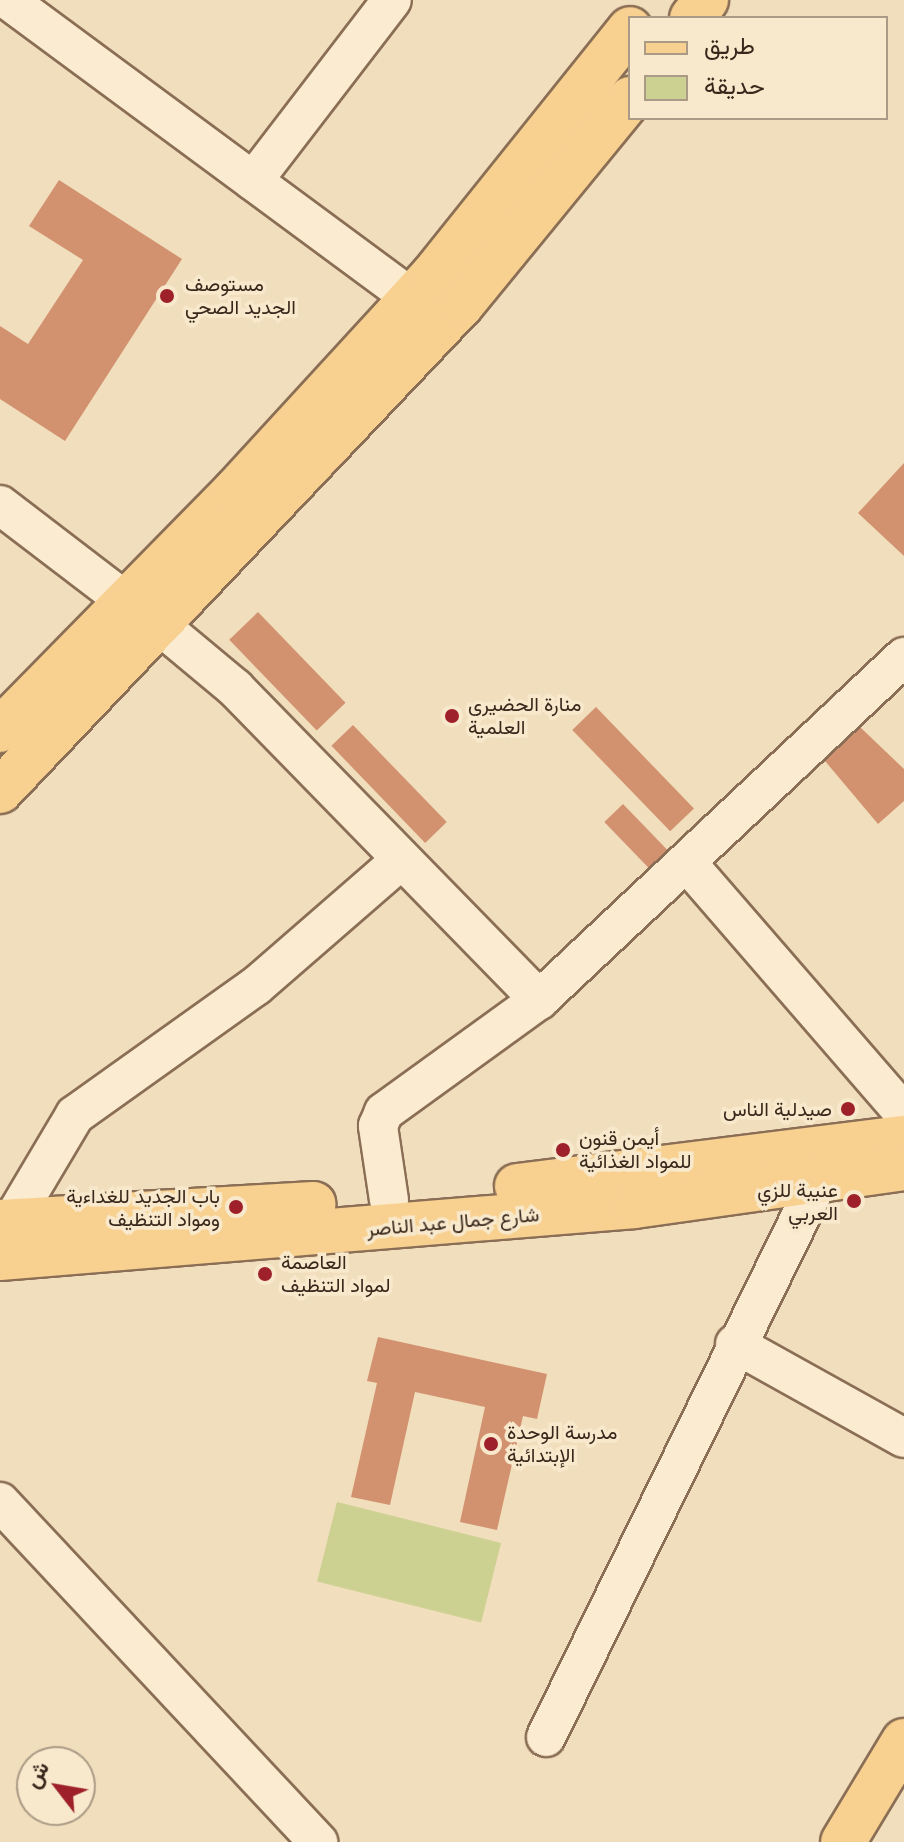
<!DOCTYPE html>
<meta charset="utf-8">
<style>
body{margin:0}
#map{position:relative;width:904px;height:1842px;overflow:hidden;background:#f1debd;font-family:"Roboto Serif",Vazirmatn,serif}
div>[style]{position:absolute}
.green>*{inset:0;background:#ccd090;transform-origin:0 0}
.building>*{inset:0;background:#d29270;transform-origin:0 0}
.roads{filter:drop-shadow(2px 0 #8a6e55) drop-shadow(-2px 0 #8a6e55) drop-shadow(0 2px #8a6e55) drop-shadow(0 -2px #8a6e55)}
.minor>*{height:38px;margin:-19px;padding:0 19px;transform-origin:19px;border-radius:19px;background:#fbecd1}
.major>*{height:44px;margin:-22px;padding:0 22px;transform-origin:22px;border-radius:22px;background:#f8d191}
.dots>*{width:22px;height:22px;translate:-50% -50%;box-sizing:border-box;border:4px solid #f8e9cd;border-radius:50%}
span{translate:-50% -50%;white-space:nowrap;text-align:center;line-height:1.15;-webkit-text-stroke:7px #f8e9cd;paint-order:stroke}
.poi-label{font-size:20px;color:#38271b}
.left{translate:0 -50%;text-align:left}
.right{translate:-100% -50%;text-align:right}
.street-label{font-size:20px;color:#38271b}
.legend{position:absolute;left:628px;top:16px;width:260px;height:104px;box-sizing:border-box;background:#f8e9cd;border:2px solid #ab9b86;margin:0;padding:10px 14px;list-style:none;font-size:24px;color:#38271b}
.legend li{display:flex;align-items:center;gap:16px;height:40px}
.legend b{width:40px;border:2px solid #ab9b86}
.north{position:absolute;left:16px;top:1746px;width:80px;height:80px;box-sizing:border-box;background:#f8e9cd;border:2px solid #ab9b86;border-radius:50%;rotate:301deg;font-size:22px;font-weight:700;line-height:32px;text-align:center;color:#38271b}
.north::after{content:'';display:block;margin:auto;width:28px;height:36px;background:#9e202a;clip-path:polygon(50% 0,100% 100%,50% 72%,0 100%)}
</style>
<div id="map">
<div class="green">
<div style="left:337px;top:1502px;width:169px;height:82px;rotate:14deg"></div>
</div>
<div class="building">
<div style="clip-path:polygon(59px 180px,182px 259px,65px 441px,0 399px,0 326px,28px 344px,83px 260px,29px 226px)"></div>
<div style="clip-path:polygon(904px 463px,904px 556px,858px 513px)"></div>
<div style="left:258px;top:612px;width:126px;height:40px;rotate:46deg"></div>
<div style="left:596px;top:707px;width:141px;height:33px;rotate:46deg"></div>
<div style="left:353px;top:725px;width:135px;height:30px;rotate:46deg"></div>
<div style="clip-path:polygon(860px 727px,904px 769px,904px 801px,878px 824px,825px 761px)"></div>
<div style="left:623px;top:804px;width:65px;height:26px;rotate:46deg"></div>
<div style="clip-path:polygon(378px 1337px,547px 1374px,537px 1419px,523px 1416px,497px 1530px,460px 1522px,485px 1407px,415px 1392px,390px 1505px,351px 1497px,377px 1383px,367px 1381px)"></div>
</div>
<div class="roads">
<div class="minor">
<div style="left:8px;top:0;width:532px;rotate:36.44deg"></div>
<div style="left:253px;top:181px;width:228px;rotate:-52.5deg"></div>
<div style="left:0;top:505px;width:160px;rotate:37.4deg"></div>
<div style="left:163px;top:628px;width:94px;rotate:39.8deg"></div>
<div style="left:235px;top:688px;width:436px;rotate:45.7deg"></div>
<div style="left:688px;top:864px;width:330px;rotate:49.1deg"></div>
<div style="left:389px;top:1200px;width:75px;rotate:-98.5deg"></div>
<div style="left:378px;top:1126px;width:15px;rotate:-67deg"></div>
<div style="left:384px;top:1112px;width:191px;rotate:-35.9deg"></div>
<div style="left:539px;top:1000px;width:501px;rotate:-43.22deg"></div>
<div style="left:12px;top:1221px;width:123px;rotate:-59.3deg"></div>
<div style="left:75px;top:1115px;width:222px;rotate:-35.5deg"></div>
<div style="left:256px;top:986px;width:192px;rotate:-41deg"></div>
<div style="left:735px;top:1344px;width:193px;rotate:29.1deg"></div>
<div style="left:0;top:1502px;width:466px;rotate:46.9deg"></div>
<div style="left:546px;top:1737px;width:619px;rotate:-63.93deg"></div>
</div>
<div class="major">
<div style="left:692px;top:18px;width:23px;rotate:-52deg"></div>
<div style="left:0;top:730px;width:335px;rotate:-45.5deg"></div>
<div style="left:235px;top:491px;width:293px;rotate:-47.5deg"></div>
<div style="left:433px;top:275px;width:315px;rotate:-51.3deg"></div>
<div style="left:0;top:791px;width:671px;rotate:-46.51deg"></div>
<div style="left:462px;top:304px;width:265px;rotate:-50.7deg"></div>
<div style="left:517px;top:1186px;width:390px;rotate:-7.1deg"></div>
<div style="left:0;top:1222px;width:314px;rotate:-3.3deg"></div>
<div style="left:0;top:1258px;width:637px;rotate:-4.68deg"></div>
<div style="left:635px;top:1206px;width:272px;rotate:-8deg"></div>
<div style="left:843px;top:1842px;width:118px;rotate:-58.9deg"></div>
</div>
</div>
<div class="dots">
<div style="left:167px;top:296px;background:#9e202a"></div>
<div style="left:452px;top:716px;background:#9e202a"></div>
<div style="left:848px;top:1109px;background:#9e202a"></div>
<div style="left:563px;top:1150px;background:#9e202a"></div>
<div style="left:854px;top:1201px;background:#9e202a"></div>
<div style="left:236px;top:1207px;background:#9e202a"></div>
<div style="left:265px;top:1274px;background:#9e202a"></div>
<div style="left:491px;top:1444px;background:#9e202a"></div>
</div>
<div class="poi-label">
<span class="left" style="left:185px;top:296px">مستوصف<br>الجديد الصحي</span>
<span class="left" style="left:468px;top:716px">منارة الحضيري<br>العلمية</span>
<span class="right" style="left:832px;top:1109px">صيدلية الناس</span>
<span class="left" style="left:579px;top:1150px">أيمن قنون<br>للمواد الغذائية</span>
<span class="right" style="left:838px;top:1202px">عنيبة للزي<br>العربي</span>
<span class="right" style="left:220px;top:1208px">باب الجديد للغداءية<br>ومواد التنظيف</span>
<span class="left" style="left:281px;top:1274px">العاصمة<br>لمواد التنظيف</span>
<span class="left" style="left:507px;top:1444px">مدرسة الوحدة<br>الإبتدائية</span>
</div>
<div class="street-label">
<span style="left:453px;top:1222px;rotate:-5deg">شارع جمال عبد الناصر</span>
</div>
<ul class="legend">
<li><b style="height:10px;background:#f8d191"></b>طريق</li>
<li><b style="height:22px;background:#ccd090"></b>حديقة</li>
</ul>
<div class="north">ش</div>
</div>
